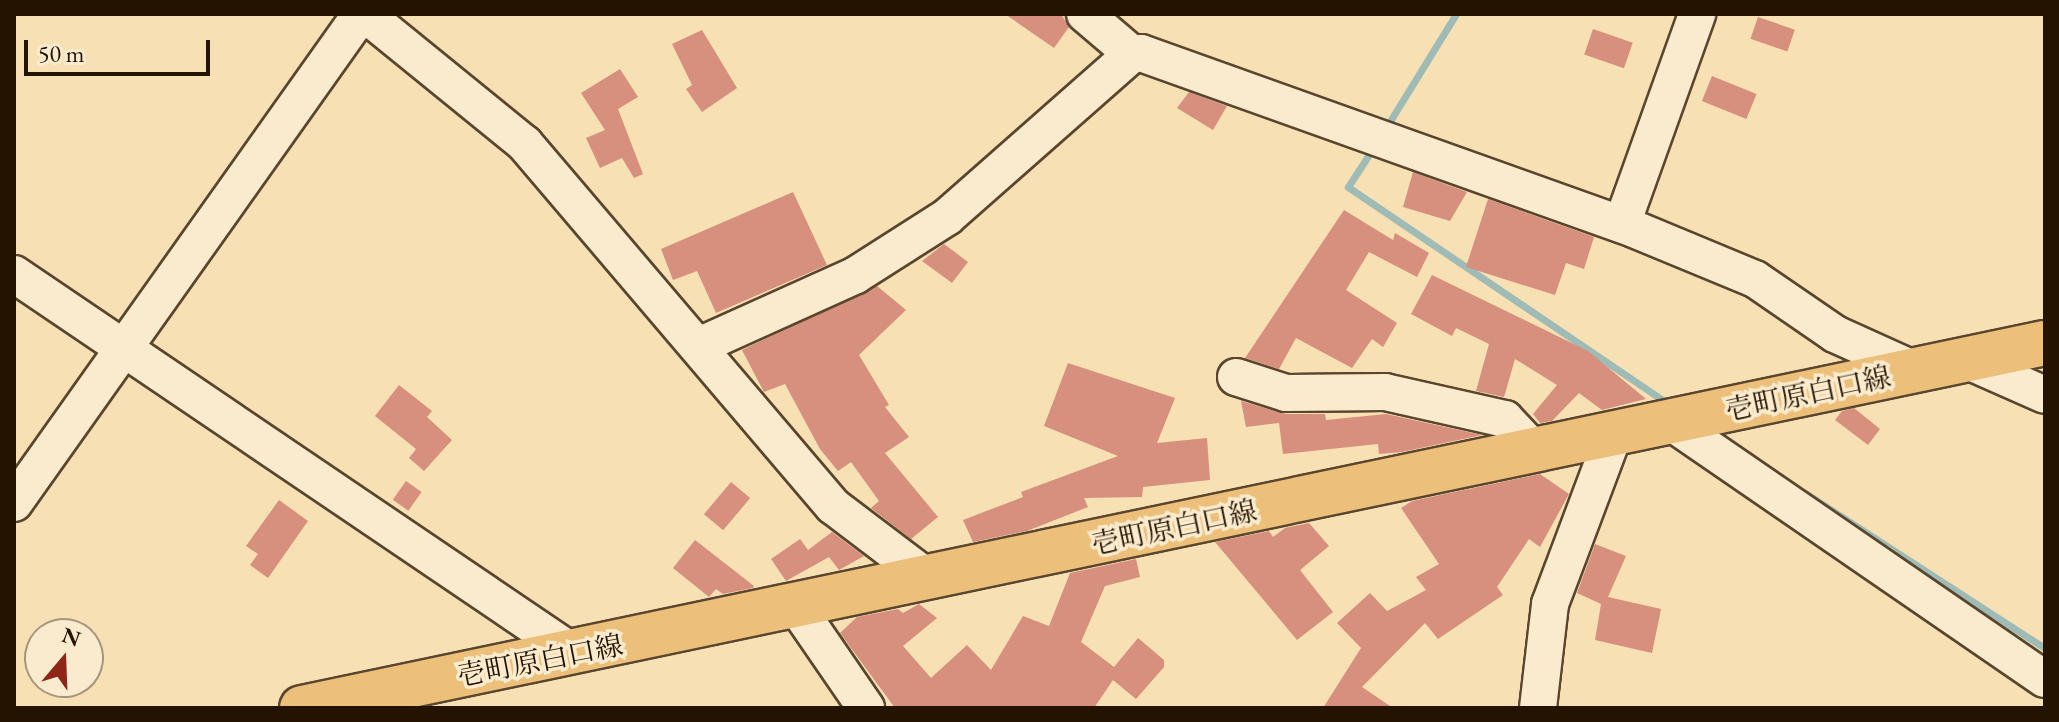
<!DOCTYPE html>
<meta charset="utf-8">
<style>
body{margin:0}
#map{position:relative;width:2059px;height:722px;overflow:hidden;background:#f7e0b3;font-family:"EB Garamond","Noto Serif JP",serif}
div>[style]{position:absolute}
.stream>*{height:7px;margin:-3.5px;padding:0 3.5px;transform-origin:3.5px;border-radius:3.5px;background:#9fbbb5}
.building>*{inset:0;background:#d78f7e;transform-origin:0 0}
.roads{filter:drop-shadow(2px 0 #5a462e) drop-shadow(-2px 0 #5a462e) drop-shadow(0 2px #5a462e) drop-shadow(0 -2px #5a462e)}
.minor>*{height:36px;margin:-18px;padding:0 18px;transform-origin:18px;border-radius:18px;background:#faebce}
.major>*{height:44px;margin:-22px;padding:0 22px;transform-origin:22px;border-radius:22px;background:#ecc07a}
span{translate:-50% -50%;white-space:nowrap;text-align:center;line-height:1.15;-webkit-text-stroke:7px #faebce;paint-order:stroke}
.street-label{font-size:28px;color:#251301}
.frame{position:absolute;inset:0;border:16px solid #251301;pointer-events:none}
.north{position:absolute;left:24px;top:618px;width:80px;height:80px;box-sizing:border-box;background:#faebce;border:2px solid #a5957c;border-radius:50%;rotate:19deg;font-size:22px;font-weight:700;line-height:32px;text-align:center;color:#251301}
.north::after{content:'';display:block;margin:auto;width:28px;height:36px;background:#8f2418;clip-path:polygon(50% 0,100% 100%,50% 72%,0 100%)}
.scale{position:absolute;left:24px;top:40px;width:186px;height:36px;box-sizing:border-box;border:4px solid #251301;border-top:0;padding-left:10px;font-size:24px;line-height:28px;white-space:nowrap;color:#251301;-webkit-text-stroke:6px #faebce;paint-order:stroke}
</style>
<div id="map">
<div class="stream">
<div style="left:1387px;top:126px;width:132px;rotate:-58.4deg"></div>
<div style="left:1368px;top:156px;width:37px;rotate:123deg"></div>
<div style="left:1348px;top:187px;width:385px;rotate:34.1deg"></div>
<div style="left:1805px;top:493px;width:286px;rotate:32.9deg"></div>
</div>
<div class="building">
<div style="clip-path:polygon(1005px 14px,1061px 14px,1069px 27px,1054px 48px)"></div>
<div style="left:1758px;top:17px;width:39px;height:23px;rotate:19deg"></div>
<div style="left:1593px;top:29px;width:42px;height:27px;rotate:19deg"></div>
<div style="clip-path:polygon(702px 30px,737px 88px,702px 112px,686px 89px,692px 85px,672px 44px)"></div>
<div style="clip-path:polygon(620px 69px,638px 97px,618px 109px,643px 174px,634px 178px,622px 158px,600px 168px,586px 138px,605px 130px,581px 93px)"></div>
<div style="left:1712px;top:76px;width:48px;height:27px;rotate:22deg"></div>
<div style="clip-path:polygon(1189px 92px,1227px 106px,1213px 130px,1177px 108px)"></div>
<div style="clip-path:polygon(1413px 172px,1467px 192px,1450px 221px,1403px 207px)"></div>
<div style="clip-path:polygon(793px 192px,827px 265px,716px 313px,697px 271px,673px 280px,661px 249px)"></div>
<div style="clip-path:polygon(1488px 199px,1594px 237px,1584px 269px,1566px 263px,1555px 295px,1466px 267px)"></div>
<div style="clip-path:polygon(1344px 210px,1393px 240px,1395px 233px,1429px 253px,1417px 277px,1369px 252px,1346px 290px,1397px 323px,1383px 347px,1372px 339px,1352px 368px,1296px 338px,1279px 369px,1245px 358px)"></div>
<div style="clip-path:polygon(944px 244px,968px 262px,952px 283px,922px 261px)"></div>
<div style="clip-path:polygon(1432px 275px,1588px 351px,1646px 399px,1602px 410px,1579px 393px,1552px 421px,1540px 423px,1533px 414px,1557px 385px,1515px 359px,1504px 397px,1476px 391px,1489px 344px,1456px 328px,1452px 336px,1411px 314px)"></div>
<div style="clip-path:polygon(877px 286px,906px 310px,859px 355px,889px 405px,885px 407px,909px 437px,885px 453px,938px 517px,911px 539px,871px 508px,879px 501px,851px 462px,838px 471px,820px 449px,785px 384px,764px 392px,742px 350px)"></div>
<div style="clip-path:polygon(1068px 363px,1175px 398px,1157px 443px,1207px 438px,1210px 480px,1143px 487px,1142px 497px,1084px 498px,1088px 507px,1027px 531px,973px 542px,963px 520px,1023px 497px,1021px 492px,1118px 456px,1044px 426px)"></div>
<div style="clip-path:polygon(399px 385px,432px 411px,427px 417px,452px 440px,424px 471px,409px 458px,416px 449px,375px 416px)"></div>
<div style="clip-path:polygon(1241px 401px,1286px 414px,1325px 414px,1326px 420px,1386px 414px,1482px 435px,1402px 452px,1379px 454px,1378px 444px,1283px 454px,1279px 423px,1246px 427px)"></div>
<div style="clip-path:polygon(1854px 408px,1880px 429px,1868px 445px,1835px 420px,1842px 411px)"></div>
<div style="clip-path:polygon(1540px 474px,1569px 494px,1540px 547px,1529px 539px,1497px 587px,1503px 595px,1438px 639px,1425px 623px,1362px 687px,1393px 708px,1323px 708px,1361px 648px,1337px 623px,1370px 593px,1387px 611px,1426px 590px,1416px 577px,1439px 564px,1401px 508px,1412px 501px)"></div>
<div style="left:406px;top:481px;width:19px;height:23px;rotate:35deg"></div>
<div style="left:731px;top:482px;width:25px;height:42px;rotate:40deg"></div>
<div style="clip-path:polygon(279px 500px,308px 521px,268px 578px,250px 565px,258px 554px,246px 546px)"></div>
<div style="clip-path:polygon(1309px 523px,1329px 546px,1300px 570px,1333px 612px,1297px 640px,1215px 542px,1269px 531px,1273px 537px,1285px 528px)"></div>
<div style="clip-path:polygon(832px 532px,864px 556px,839px 570px,829px 557px,786px 581px,771px 559px,800px 539px,808px 550px)"></div>
<div style="clip-path:polygon(695px 540px,754px 586px,753px 588px,723px 594px,716px 589px,709px 597px,673px 568px)"></div>
<div style="clip-path:polygon(1595px 544px,1626px 556px,1608px 597px,1661px 609px,1652px 653px,1595px 640px,1601px 604px,1577px 593px)"></div>
<div style="clip-path:polygon(1136px 559px,1140px 577px,1105px 586px,1081px 642px,1114px 667px,1138px 638px,1164px 660px,1164px 667px,1136px 699px,1113px 680px,1094px 708px,895px 708px,840px 633px,857px 617px,898px 609px,903px 613px,919px 604px,937px 618px,903px 646px,931px 678px,967px 645px,991px 670px,1023px 616px,1049px 626px,1070px 573px)"></div>
</div>
<div class="roads">
<div class="minor">
<div style="left:365px;top:14px;width:205px;rotate:39.1deg"></div>
<div style="left:524px;top:143px;width:477px;rotate:49.6deg"></div>
<div style="left:833px;top:506px;width:121px;rotate:37.2deg"></div>
<div style="left:1085px;top:14px;width:62px;rotate:40.4deg"></div>
<div style="left:1622px;top:224px;width:223px;rotate:-70.3deg"></div>
<div style="left:14px;top:274px;width:678px;rotate:34.11deg"></div>
<div style="left:701px;top:345px;width:170px;rotate:-24.3deg"></div>
<div style="left:856px;top:275px;width:108px;rotate:-32.5deg"></div>
<div style="left:947px;top:217px;width:247px;rotate:-41.4deg"></div>
<div style="left:1132px;top:54px;width:9px;rotate:-6deg"></div>
<div style="left:1141px;top:53px;width:523px;rotate:19.65deg"></div>
<div style="left:1634px;top:229px;width:131px;rotate:22.5deg"></div>
<div style="left:1755px;top:279px;width:97px;rotate:34.5deg"></div>
<div style="left:1835px;top:334px;width:88px;rotate:24.2deg"></div>
<div style="left:1966px;top:360px;width:86px;rotate:23.9deg"></div>
<div style="left:1236px;top:377px;width:52px;rotate:17.7deg"></div>
<div style="left:1286px;top:393px;width:99px;rotate:-0.6deg"></div>
<div style="left:1385px;top:392px;width:123px;rotate:12.7deg"></div>
<div style="left:1505px;top:419px;width:44px;rotate:46.8deg"></div>
<div style="left:1672px;top:423px;width:452px;rotate:34.5deg"></div>
<div style="left:14px;top:503px;width:600px;rotate:-54.64deg"></div>
<div style="left:796px;top:606px;width:124px;rotate:55.5deg"></div>
<div style="left:1538px;top:708px;width:105px;rotate:-83.4deg"></div>
<div style="left:1550px;top:604px;width:182px;rotate:-69.4deg"></div>
</div>
<div class="major">
<div style="left:302px;top:708px;width:1781px;rotate:-11.83deg"></div>
</div>
</div>
<div class="street-label">
<span style="left:1808px;top:393px;rotate:-12deg">壱町原白口線</span>
<span style="left:1174px;top:527px;rotate:-12deg">壱町原白口線</span>
<span style="left:540px;top:660px;rotate:-11deg">壱町原白口線</span>
</div>
<div class="frame"></div>
<div class="north">N</div>
<div class="scale">50 m</div>
</div>
